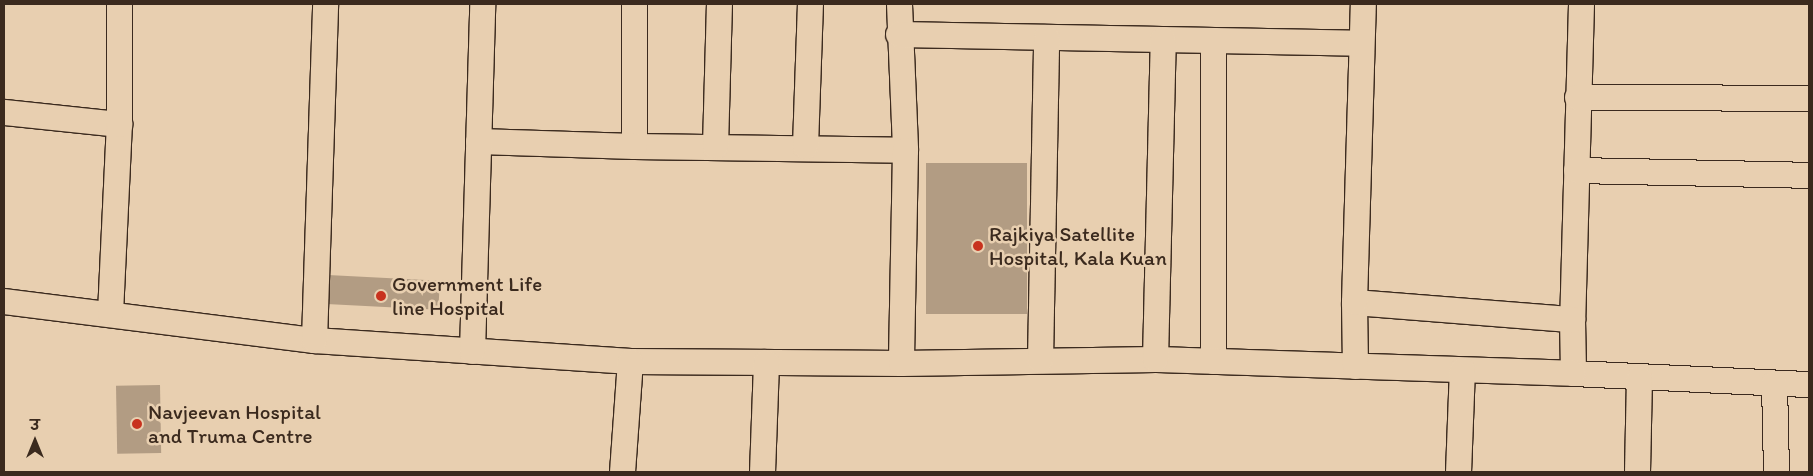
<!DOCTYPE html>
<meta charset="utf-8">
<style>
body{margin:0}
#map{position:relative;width:1813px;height:476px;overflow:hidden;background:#e8cfb0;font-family:Itim,"Playpen Sans Deva",sans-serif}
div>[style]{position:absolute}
.building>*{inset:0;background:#b29c83;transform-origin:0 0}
.roads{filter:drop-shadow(1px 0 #3b2a1e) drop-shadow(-1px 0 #3b2a1e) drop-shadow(0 1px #3b2a1e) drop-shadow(0 -1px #3b2a1e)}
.minor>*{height:25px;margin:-12.5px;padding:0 12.5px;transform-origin:12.5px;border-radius:12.5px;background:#e8cfb0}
.dots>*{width:14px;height:14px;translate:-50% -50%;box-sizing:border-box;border:2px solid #e8cfb0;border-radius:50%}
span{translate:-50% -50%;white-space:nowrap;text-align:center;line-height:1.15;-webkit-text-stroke:5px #e8cfb0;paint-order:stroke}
.poi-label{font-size:21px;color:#3b2a1e}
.left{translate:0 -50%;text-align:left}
.frame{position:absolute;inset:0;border:5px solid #3b2a1e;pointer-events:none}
.north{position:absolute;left:10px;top:416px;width:50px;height:50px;-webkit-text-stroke:4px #e8cfb0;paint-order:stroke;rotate:0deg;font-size:14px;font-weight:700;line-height:20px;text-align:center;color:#3b2a1e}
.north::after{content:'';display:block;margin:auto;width:18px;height:22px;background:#3b2a1e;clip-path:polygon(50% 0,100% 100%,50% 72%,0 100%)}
</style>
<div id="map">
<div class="building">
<div style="left:926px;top:163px;width:101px;height:151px"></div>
<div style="left:328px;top:275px;width:112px;height:29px;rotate:3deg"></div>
<div style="left:160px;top:385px;width:68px;height:44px;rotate:89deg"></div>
</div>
<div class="roads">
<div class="minor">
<div style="left:634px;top:4px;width:142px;rotate:90deg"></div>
<div style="left:634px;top:146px;width:271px;rotate:0.8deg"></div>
<div style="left:899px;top:4px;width:146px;rotate:87.6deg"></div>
<div style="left:905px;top:150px;width:213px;rotate:91.1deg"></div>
<div style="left:1581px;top:4px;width:315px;rotate:91.6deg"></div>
<div style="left:1572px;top:319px;width:54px;rotate:88.9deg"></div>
<div style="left:1573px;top:373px;width:236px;rotate:2.7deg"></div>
<div style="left:898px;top:34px;width:462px;rotate:1.1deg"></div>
<div style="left:1213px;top:40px;width:321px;rotate:90deg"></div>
<div style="left:1577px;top:97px;width:232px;rotate:0.2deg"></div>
<div style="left:4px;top:112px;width:116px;rotate:6deg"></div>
<div style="left:478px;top:141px;width:156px;rotate:1.8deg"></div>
<div style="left:715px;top:146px;width:142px;rotate:-88.4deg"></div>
<div style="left:805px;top:146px;width:142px;rotate:-88deg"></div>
<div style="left:1576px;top:170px;width:233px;rotate:1.2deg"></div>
<div style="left:4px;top:301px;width:312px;rotate:7.2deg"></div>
<div style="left:314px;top:340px;width:317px;rotate:3.8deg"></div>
<div style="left:630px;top:361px;width:271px;rotate:0.4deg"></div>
<div style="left:901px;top:363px;width:254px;rotate:-0.9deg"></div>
<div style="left:1155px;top:359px;width:418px;rotate:1.9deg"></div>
<div style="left:1354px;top:302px;width:219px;rotate:4.5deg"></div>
<div style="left:110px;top:313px;width:189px;rotate:-87.3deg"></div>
<div style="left:119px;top:124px;width:120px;rotate:-90deg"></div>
<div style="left:314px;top:340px;width:336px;rotate:-88.1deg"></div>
<div style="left:472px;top:351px;width:347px;rotate:-88.3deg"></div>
<div style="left:1155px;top:359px;width:320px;rotate:-88.6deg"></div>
<div style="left:1040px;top:360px;width:323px;rotate:-88.9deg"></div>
<div style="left:1355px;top:366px;width:64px;rotate:-90.9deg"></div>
<div style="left:1354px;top:302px;width:298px;rotate:-88.3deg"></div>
<div style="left:1774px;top:383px;width:89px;rotate:88.7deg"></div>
<div style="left:622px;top:472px;width:111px;rotate:-85.9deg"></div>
<div style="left:762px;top:472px;width:110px;rotate:-87.9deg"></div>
<div style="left:1458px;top:472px;width:102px;rotate:-87.8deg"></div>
<div style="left:1637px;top:472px;width:94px;rotate:-88.8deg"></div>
</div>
</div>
<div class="dots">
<div style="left:978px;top:246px;background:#c8321e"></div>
<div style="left:381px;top:296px;background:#c8321e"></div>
<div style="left:137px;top:424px;background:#c8321e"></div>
</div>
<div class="poi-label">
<span class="left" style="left:989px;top:246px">Rajkiya Satellite<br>Hospital, Kala Kuan</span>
<span class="left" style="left:392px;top:296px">Government Life<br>line Hospital</span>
<span class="left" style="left:148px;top:424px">Navjeevan Hospital<br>and Truma Centre</span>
</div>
<div class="frame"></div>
<div class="north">उ</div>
</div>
